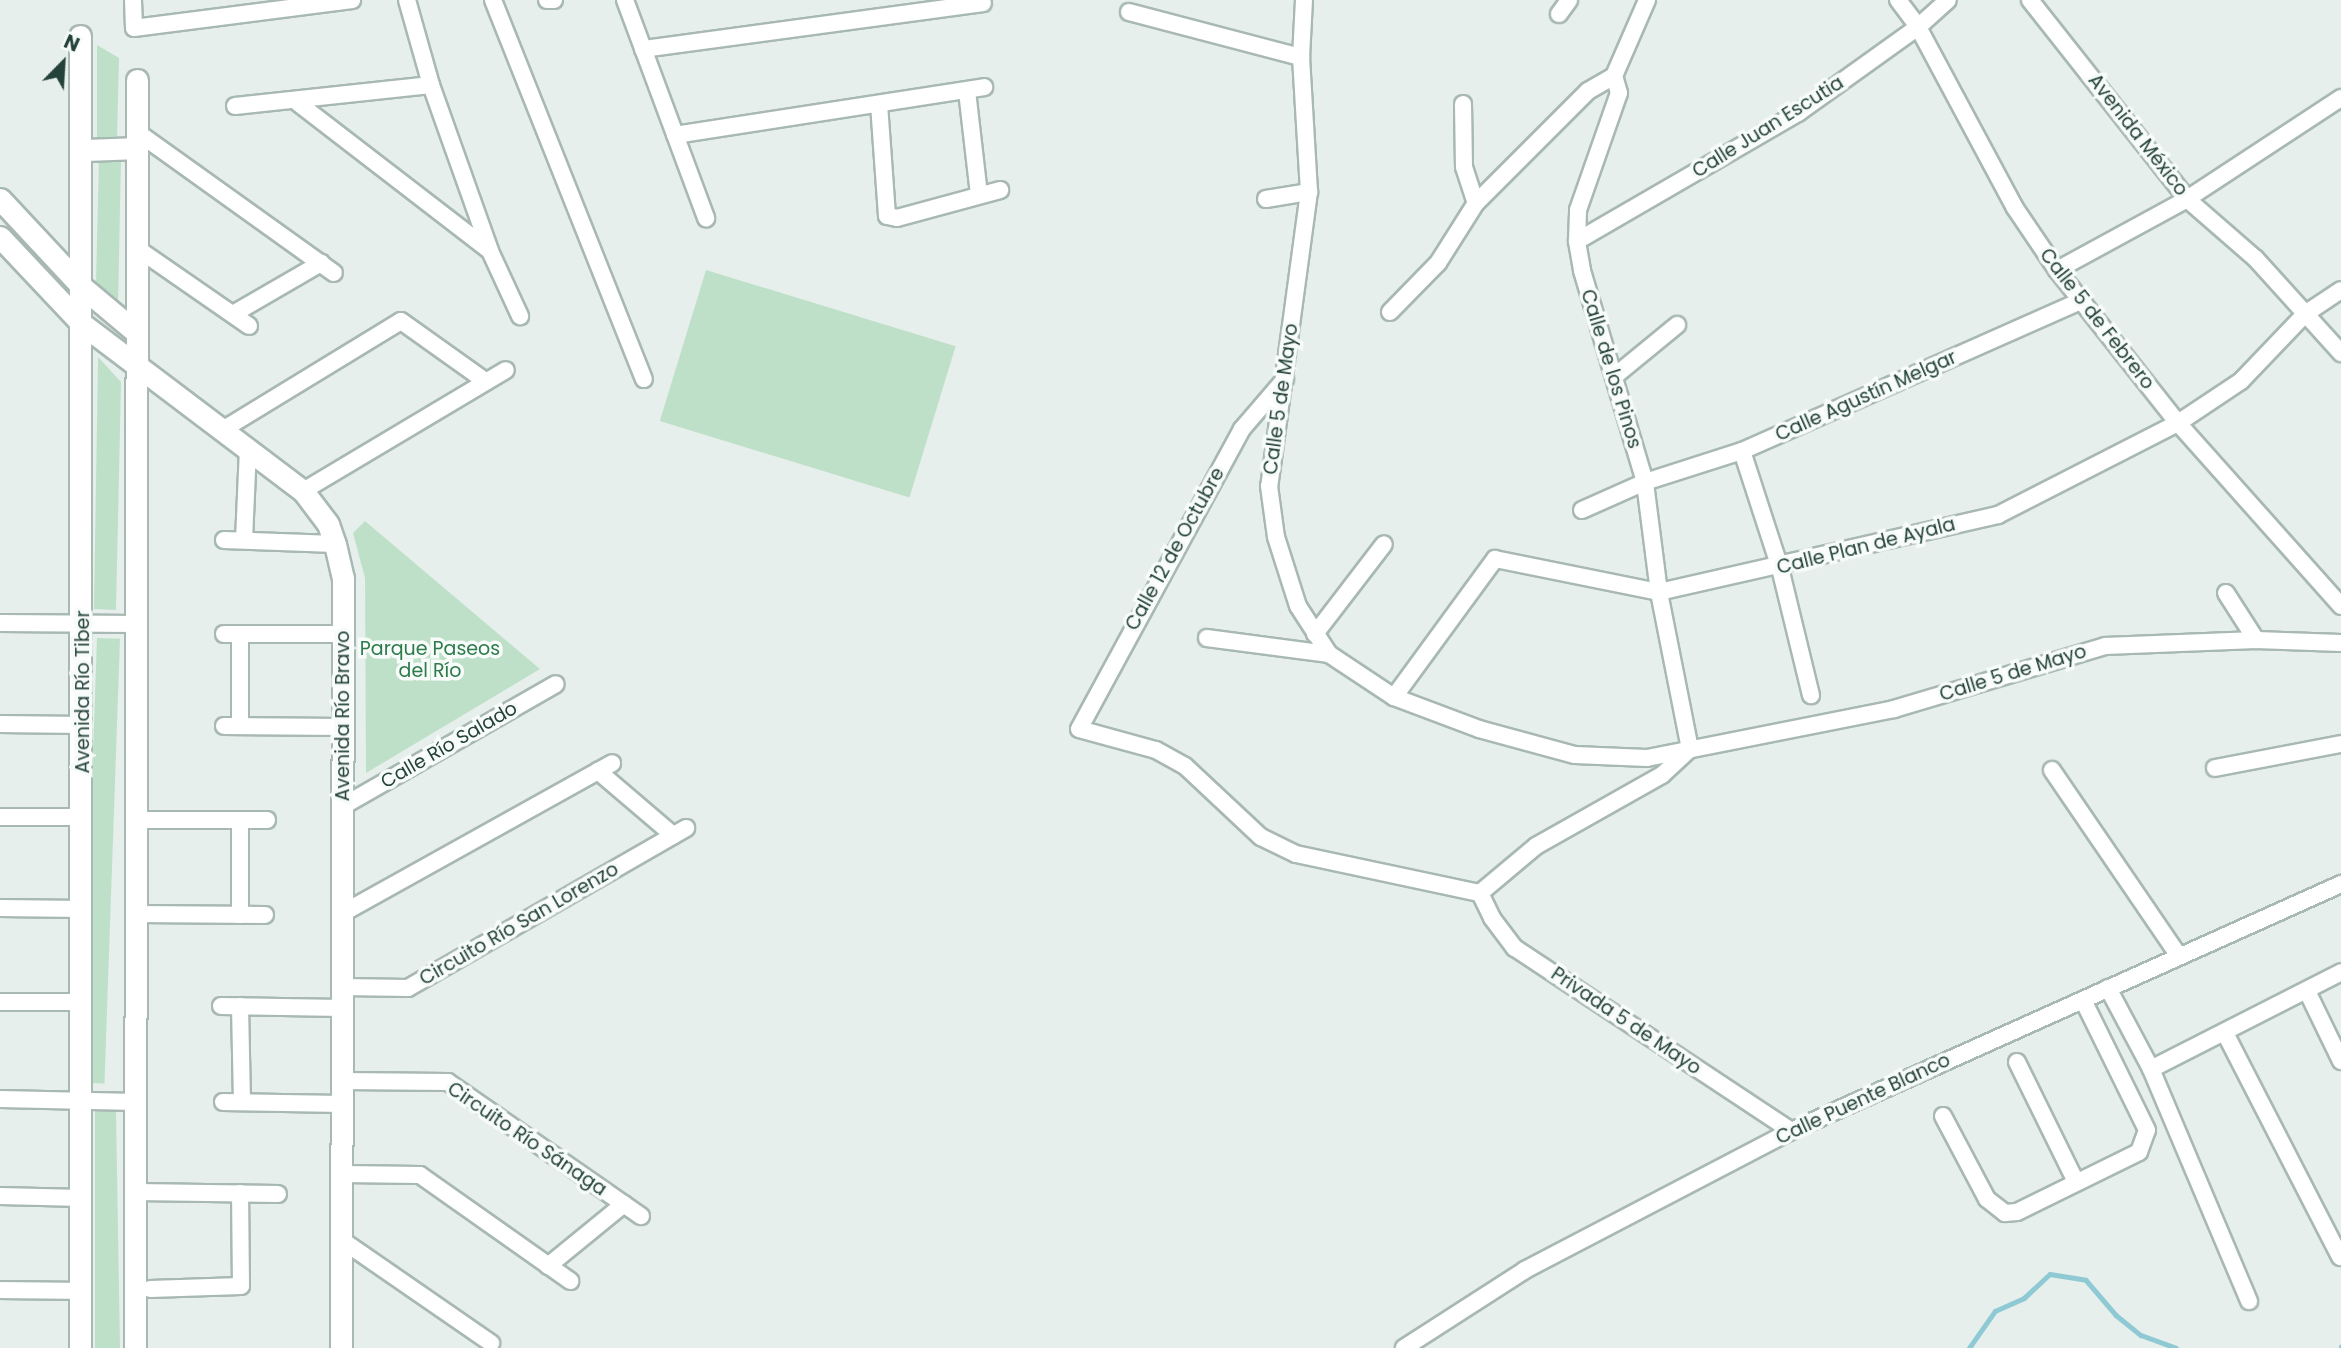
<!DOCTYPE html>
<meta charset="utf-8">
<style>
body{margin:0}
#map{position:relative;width:2341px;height:1348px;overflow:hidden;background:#e6efeb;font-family:Poppins,sans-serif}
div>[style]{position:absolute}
.green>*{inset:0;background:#bfe0c8;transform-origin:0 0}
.stream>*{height:4.5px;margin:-2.25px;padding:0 2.25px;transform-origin:2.25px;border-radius:2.25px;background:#8ec9d4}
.roads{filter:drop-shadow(2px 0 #a8b8b2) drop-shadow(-2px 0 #a8b8b2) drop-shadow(0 2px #a8b8b2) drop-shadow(0 -2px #a8b8b2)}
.street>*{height:16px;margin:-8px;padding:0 8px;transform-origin:8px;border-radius:8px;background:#fff}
.secondary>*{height:21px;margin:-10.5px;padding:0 10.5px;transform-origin:10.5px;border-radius:10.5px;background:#fff}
span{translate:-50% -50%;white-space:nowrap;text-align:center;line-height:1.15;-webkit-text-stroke:7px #f7fbf9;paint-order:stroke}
.street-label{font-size:19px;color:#24423a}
.park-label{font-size:19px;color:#2d7a4b}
.north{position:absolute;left:28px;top:28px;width:70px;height:70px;-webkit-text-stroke:5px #f7fbf9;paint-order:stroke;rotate:24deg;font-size:19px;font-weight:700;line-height:28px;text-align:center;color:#24423a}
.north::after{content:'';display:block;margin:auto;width:24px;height:32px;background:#24423a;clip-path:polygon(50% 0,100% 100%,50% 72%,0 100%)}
</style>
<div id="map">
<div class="green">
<div style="clip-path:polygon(97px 45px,119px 58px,117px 140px,97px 141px)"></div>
<div style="clip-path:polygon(99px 156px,121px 159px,118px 305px,96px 283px)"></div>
<div style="left:706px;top:270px;width:261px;height:158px;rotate:17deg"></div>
<div style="clip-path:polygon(98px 357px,121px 382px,116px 610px,94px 609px)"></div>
<div style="clip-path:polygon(365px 521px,540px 669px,366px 773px,365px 578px,353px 533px)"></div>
<div style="left:97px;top:638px;width:23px;height:445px;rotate:2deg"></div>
<div style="clip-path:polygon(95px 1110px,116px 1111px,120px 1348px,95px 1348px)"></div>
</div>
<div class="stream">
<div style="left:1969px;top:1348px;width:45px;rotate:-54.9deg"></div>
<div style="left:1995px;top:1311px;width:32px;rotate:-24deg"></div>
<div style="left:2024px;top:1298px;width:35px;rotate:-43deg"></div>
<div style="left:2050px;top:1274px;width:36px;rotate:9deg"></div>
<div style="left:2086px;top:1280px;width:46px;rotate:49.4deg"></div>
<div style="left:2116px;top:1315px;width:32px;rotate:39deg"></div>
<div style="left:2141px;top:1335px;width:37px;rotate:20deg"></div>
<div style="left:2341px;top:1348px;width:1px;rotate:-90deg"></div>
</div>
<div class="roads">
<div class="street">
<div style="left:133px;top:0;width:28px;rotate:88deg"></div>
<div style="left:134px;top:28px;width:220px;rotate:-7.3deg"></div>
<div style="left:407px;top:0;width:88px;rotate:74.2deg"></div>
<div style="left:431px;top:85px;width:176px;rotate:70.4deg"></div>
<div style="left:490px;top:251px;width:72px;rotate:65.2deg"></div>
<div style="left:493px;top:0;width:408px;rotate:68.3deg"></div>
<div style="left:547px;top:0;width:7px"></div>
<div style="left:625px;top:0;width:233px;rotate:69.6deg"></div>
<div style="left:1304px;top:0;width:57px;rotate:93deg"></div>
<div style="left:1301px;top:57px;width:135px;rotate:86.6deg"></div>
<div style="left:1309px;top:192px;width:297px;rotate:97.7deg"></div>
<div style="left:1269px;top:486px;width:51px;rotate:82.2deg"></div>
<div style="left:1276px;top:537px;width:72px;rotate:72.3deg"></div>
<div style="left:1298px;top:606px;width:57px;rotate:57.1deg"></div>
<div style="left:1329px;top:654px;width:78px;rotate:33.5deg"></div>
<div style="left:1394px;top:697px;width:91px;rotate:20.6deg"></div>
<div style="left:1479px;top:729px;width:99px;rotate:15.2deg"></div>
<div style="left:1575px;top:755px;width:72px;rotate:2.4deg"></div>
<div style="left:1647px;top:758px;width:252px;rotate:-11.2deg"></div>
<div style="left:1894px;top:709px;width:220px;rotate:-16.6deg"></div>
<div style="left:2105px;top:646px;width:151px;rotate:-2.3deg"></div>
<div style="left:2256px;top:640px;width:85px;rotate:2deg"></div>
<div style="left:1898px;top:0;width:34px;rotate:53deg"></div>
<div style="left:1918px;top:27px;width:205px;rotate:61.8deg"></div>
<div style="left:2015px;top:208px;width:75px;rotate:55.9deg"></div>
<div style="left:2057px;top:270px;width:195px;rotate:51.7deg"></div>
<div style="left:2178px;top:423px;width:245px;rotate:48.3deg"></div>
<div style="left:2030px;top:0;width:253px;rotate:51.7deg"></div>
<div style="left:2187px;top:199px;width:91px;rotate:41deg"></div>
<div style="left:2256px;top:259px;width:127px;rotate:47.9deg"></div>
<div style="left:1129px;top:12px;width:178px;rotate:14.7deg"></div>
<div style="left:1559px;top:14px;width:17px;rotate:-54deg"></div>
<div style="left:643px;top:49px;width:343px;rotate:-7.7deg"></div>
<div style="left:967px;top:91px;width:104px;rotate:83.4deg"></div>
<div style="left:298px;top:103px;width:242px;rotate:37.6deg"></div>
<div style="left:879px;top:104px;width:112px;rotate:85.9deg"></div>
<div style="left:887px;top:216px;width:10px;rotate:11deg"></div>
<div style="left:897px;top:218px;width:107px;rotate:-15.2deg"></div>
<div style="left:1463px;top:104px;width:63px;rotate:89.1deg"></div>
<div style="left:1464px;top:167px;width:38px;rotate:72deg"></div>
<div style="left:235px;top:106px;width:197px;rotate:-6.1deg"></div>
<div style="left:137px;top:132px;width:242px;rotate:35.6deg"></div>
<div style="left:675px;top:135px;width:313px;rotate:-8.8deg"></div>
<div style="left:1266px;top:199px;width:44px;rotate:-9.2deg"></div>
<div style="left:1577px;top:241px;width:255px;rotate:-30.1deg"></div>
<div style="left:1798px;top:113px;width:148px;rotate:-35.6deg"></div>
<div style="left:1918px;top:27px;width:40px;rotate:-42deg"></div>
<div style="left:138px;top:249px;width:135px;rotate:34.7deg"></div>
<div style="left:2057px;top:270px;width:148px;rotate:-28.6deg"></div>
<div style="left:2187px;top:199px;width:184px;rotate:-33.3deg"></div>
<div style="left:1390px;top:312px;width:69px;rotate:-45.6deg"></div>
<div style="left:1438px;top:263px;width:71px;rotate:-57.7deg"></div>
<div style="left:1476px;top:203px;width:158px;rotate:-45deg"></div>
<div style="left:1588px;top:91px;width:30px;rotate:-30deg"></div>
<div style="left:233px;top:314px;width:102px;rotate:-30.1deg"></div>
<div style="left:1616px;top:375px;width:79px;rotate:-39.3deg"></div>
<div style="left:1285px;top:379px;width:66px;rotate:130.7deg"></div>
<div style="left:1242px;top:429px;width:341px;rotate:118.5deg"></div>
<div style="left:1079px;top:729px;width:80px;rotate:15.3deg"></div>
<div style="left:1156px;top:750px;width:33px;rotate:29deg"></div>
<div style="left:1185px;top:766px;width:104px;rotate:43.1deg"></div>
<div style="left:1261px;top:837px;width:39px;rotate:26deg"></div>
<div style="left:1296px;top:854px;width:188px;rotate:12deg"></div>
<div style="left:224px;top:429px;width:207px;rotate:-31.4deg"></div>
<div style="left:401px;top:321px;width:103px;rotate:35.5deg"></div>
<div style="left:1742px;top:451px;width:123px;rotate:72deg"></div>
<div style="left:1780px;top:568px;width:131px;rotate:76.3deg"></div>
<div style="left:303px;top:491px;width:236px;rotate:-30.8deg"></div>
<div style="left:1582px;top:510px;width:69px;rotate:-24deg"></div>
<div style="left:1645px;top:482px;width:102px;rotate:-17.7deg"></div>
<div style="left:1742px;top:451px;width:373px;rotate:-23.9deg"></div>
<div style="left:224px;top:540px;width:111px;rotate:2.1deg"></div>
<div style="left:244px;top:540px;width:92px;rotate:-87.5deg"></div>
<div style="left:2226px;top:593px;width:56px;rotate:57.4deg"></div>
<div style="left:0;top:623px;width:137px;rotate:0.4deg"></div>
<div style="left:224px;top:634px;width:119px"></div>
<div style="left:1315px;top:634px;width:113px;rotate:-52.5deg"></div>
<div style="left:1207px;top:638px;width:123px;rotate:7.5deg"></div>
<div style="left:1394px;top:697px;width:171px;rotate:-53.8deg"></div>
<div style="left:1495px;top:559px;width:167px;rotate:11.4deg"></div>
<div style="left:1659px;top:592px;width:348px;rotate:-12.8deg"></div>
<div style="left:1998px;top:515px;width:202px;rotate:-27.1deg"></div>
<div style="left:2178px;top:423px;width:76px;rotate:-33.7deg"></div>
<div style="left:2241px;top:381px;width:93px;rotate:-46.3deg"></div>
<div style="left:2305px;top:314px;width:43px;rotate:-33.7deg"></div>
<div style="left:0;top:724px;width:83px;rotate:0.7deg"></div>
<div style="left:224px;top:726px;width:119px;rotate:0.5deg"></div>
<div style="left:240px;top:726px;width:92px;rotate:-90deg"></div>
<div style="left:2215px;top:768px;width:128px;rotate:-10.8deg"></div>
<div style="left:2052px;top:770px;width:225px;rotate:55.7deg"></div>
<div style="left:598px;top:771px;width:99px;rotate:40.5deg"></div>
<div style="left:343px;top:806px;width:245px;rotate:-29.8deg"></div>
<div style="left:0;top:817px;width:83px"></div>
<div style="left:136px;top:820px;width:131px"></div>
<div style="left:1480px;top:893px;width:73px;rotate:-40deg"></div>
<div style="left:1536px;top:846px;width:145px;rotate:-29.4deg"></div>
<div style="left:1662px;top:775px;width:38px;rotate:-43deg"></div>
<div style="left:1690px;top:749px;width:160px;rotate:-101.2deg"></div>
<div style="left:1659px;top:592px;width:111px;rotate:-97.3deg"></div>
<div style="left:1645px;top:482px;width:221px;rotate:-106.6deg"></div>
<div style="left:1582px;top:270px;width:29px;rotate:-100deg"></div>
<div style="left:1577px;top:241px;width:31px;rotate:-88deg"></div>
<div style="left:1578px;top:210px;width:124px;rotate:-70.7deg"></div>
<div style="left:1619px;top:93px;width:18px;rotate:-106deg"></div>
<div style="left:1614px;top:76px;width:83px;rotate:-66.5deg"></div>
<div style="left:1480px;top:893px;width:28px;rotate:64deg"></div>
<div style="left:1492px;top:918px;width:38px;rotate:53deg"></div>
<div style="left:1515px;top:948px;width:331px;rotate:33.5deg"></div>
<div style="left:0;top:908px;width:83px;rotate:0.7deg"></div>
<div style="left:343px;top:913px;width:308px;rotate:-29.1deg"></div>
<div style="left:137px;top:914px;width:128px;rotate:0.4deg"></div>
<div style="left:240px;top:915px;width:95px;rotate:-90deg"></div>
<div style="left:343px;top:987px;width:65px;rotate:0.9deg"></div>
<div style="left:408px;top:988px;width:321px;rotate:-29.9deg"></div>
<div style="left:2108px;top:988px;width:92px;rotate:62deg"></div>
<div style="left:2151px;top:1069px;width:252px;rotate:67.1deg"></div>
<div style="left:2307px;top:991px;width:78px;rotate:64.1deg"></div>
<div style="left:0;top:1002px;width:83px"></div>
<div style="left:221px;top:1006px;width:122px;rotate:0.9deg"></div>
<div style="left:240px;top:1006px;width:96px;rotate:88.8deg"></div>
<div style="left:2225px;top:1033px;width:252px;rotate:62.8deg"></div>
<div style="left:2017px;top:1062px;width:134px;rotate:63.8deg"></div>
<div style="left:2151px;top:1069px;width:213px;rotate:-27deg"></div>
<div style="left:343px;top:1081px;width:105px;rotate:0.5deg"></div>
<div style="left:448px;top:1082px;width:235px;rotate:34.8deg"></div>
<div style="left:0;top:1099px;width:137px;rotate:1.3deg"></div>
<div style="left:223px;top:1102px;width:120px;rotate:1deg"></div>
<div style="left:1943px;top:1116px;width:94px;rotate:62.1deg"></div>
<div style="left:1987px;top:1199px;width:23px;rotate:38deg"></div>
<div style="left:2005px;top:1213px;width:12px;rotate:-5deg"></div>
<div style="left:2017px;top:1212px;width:136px;rotate:-26.2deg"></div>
<div style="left:2139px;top:1152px;width:23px;rotate:-70deg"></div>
<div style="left:2147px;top:1130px;width:145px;rotate:-116.2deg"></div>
<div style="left:343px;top:1174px;width:77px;rotate:0.7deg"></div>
<div style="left:420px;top:1175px;width:184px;rotate:35.2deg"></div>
<div style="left:136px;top:1192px;width:142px;rotate:0.8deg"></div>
<div style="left:0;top:1196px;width:82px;rotate:1.4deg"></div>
<div style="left:343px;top:1241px;width:180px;rotate:34.6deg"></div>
<div style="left:548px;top:1266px;width:98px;rotate:-39.2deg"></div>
<div style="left:150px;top:1289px;width:91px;rotate:-1.9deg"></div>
<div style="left:241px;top:1286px;width:93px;rotate:-90.6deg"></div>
<div style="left:0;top:1290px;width:81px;rotate:0.7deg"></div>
<div style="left:1404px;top:1348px;width:144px;rotate:-32.8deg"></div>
<div style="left:1525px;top:1270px;width:300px;rotate:-27.6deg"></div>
<div style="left:1791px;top:1131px;width:603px;rotate:-24.18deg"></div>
</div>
<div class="secondary">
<div style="left:82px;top:150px;width:54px;rotate:-2.1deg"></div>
<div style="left:0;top:199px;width:119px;rotate:47deg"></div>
<div style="left:81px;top:286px;width:72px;rotate:39.9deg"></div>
<div style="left:0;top:237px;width:120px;rotate:46.7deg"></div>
<div style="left:82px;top:324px;width:277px;rotate:37.1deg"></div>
<div style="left:303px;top:491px;width:41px;rotate:52.9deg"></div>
<div style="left:328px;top:524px;width:21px;rotate:71deg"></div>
<div style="left:335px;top:544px;width:35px;rotate:77deg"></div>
<div style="left:343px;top:578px;width:770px;rotate:90.15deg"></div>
<div style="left:80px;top:1348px;width:1312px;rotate:-90deg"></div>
<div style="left:135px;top:1348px;width:1268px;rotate:-89.91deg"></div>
</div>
</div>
<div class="street-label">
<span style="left:1768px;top:127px;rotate:-32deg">Calle Juan Escutia</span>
<span style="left:2138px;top:135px;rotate:52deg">Avenida México</span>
<span style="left:2097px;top:319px;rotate:52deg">Calle 5 de Febrero</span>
<span style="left:1611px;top:369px;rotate:73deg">Calle de los Pinos</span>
<span style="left:1866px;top:396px;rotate:-24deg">Calle Agustín Melgar</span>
<span style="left:1281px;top:399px;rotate:-82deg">Calle 5 de Mayo</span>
<span style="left:1866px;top:546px;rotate:-14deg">Calle Plan de Ayala</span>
<span style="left:1175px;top:549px;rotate:-61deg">Calle 12 de Octubre</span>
<span style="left:2013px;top:673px;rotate:-17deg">Calle 5 de Mayo</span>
<span style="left:83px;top:692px;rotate:-90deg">Avenida Río Tiber</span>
<span style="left:343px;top:716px;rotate:-90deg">Avenida Río Bravo</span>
<span style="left:449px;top:745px;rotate:-30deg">Calle Río Salado</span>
<span style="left:519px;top:924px;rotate:-30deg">Circuito Río San Lorenzo</span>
<span style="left:1626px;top:1021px;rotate:34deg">Privada 5 de Mayo</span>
<span style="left:1863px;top:1099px;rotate:-25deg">Calle Puente Blanco</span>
<span style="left:527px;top:1139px;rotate:34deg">Circuito Río Sánaga</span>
</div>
<div class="park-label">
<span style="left:430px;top:660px">Parque Paseos<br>del Río</span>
</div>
<div class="north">N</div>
</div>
